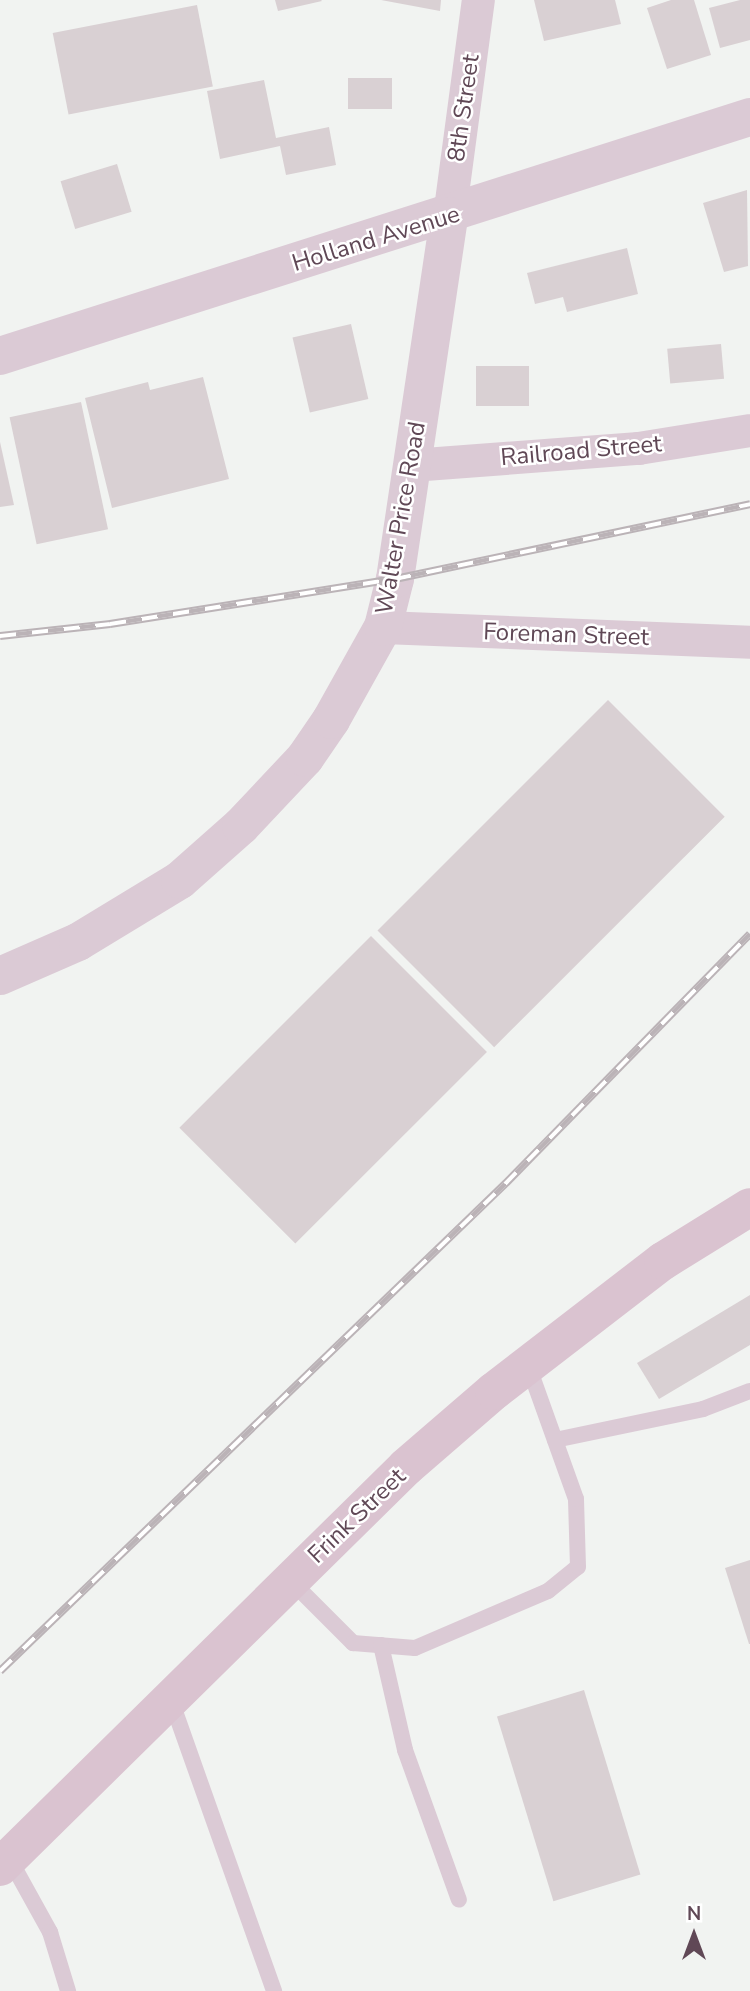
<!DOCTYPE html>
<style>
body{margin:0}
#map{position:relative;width:750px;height:1991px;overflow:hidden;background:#f1f3f1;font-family:"Nunito Sans",sans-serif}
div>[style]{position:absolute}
.building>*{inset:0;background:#d9d0d3;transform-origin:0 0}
.service>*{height:16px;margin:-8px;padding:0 8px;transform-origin:8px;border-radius:8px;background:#dbcad5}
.minor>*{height:33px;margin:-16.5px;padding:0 16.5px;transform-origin:16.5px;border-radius:16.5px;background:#dbcad5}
.tertiary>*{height:38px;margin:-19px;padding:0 19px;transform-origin:19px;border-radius:19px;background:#dbcad5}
.secondary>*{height:38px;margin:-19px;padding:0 19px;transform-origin:19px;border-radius:19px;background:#dac3d0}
.rail>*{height:8px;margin-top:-4px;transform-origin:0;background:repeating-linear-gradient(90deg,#fff 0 16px,#bbb3b7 0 32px);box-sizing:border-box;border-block:2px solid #bbb3b7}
span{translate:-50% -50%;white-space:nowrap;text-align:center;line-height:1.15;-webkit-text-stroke:5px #fff;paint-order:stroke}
.street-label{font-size:24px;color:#604856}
.north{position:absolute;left:659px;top:1900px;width:70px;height:70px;-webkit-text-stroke:5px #fff;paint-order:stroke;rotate:0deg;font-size:19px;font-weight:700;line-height:28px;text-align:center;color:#604856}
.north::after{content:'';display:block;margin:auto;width:24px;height:32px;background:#604856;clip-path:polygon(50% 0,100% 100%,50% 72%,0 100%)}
</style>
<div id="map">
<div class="building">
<div style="clip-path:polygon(275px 0,321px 0,322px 1px,278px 11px)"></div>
<div style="clip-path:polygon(381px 0,441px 0,440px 11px)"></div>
<div style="clip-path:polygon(534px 0,615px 0,621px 24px,544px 41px)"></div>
<div style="clip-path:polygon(671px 0,694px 0,711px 55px,667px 69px,647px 8px)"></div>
<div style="clip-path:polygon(740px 0,750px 0,750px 40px,720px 48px,709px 8px)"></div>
<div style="left:197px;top:5px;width:83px;height:147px;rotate:79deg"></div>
<div style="left:348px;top:78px;width:44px;height:31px"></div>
<div style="clip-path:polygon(264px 80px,276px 138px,329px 127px,336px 165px,286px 175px,280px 146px,220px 159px,207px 91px)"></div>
<div style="left:117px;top:164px;width:50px;height:59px;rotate:73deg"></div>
<div style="clip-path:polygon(747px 190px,748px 266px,724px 272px,703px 203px)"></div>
<div style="clip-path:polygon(627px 248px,638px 294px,567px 312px,563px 297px,535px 304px,527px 273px)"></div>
<div style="left:351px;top:324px;width:77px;height:60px;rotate:77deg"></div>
<div style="left:721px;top:344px;width:35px;height:54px;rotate:85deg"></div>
<div style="left:476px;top:366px;width:53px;height:40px"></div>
<div style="clip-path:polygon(203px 377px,229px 479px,112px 508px,85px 398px,148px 382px,150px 390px)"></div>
<div style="left:81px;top:402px;width:130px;height:73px;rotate:78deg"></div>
<div style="clip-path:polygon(0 442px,14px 505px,0 507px)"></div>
<div style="left:608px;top:700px;width:165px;height:326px;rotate:45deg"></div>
<div style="left:371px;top:936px;width:164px;height:271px;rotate:45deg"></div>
<div style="clip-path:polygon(750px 1295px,750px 1345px,659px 1399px,637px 1363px)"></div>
<div style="clip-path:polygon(750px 1560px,750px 1644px,749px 1644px,725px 1568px)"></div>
<div style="left:584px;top:1690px;width:193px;height:91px;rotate:73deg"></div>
</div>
<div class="service">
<div style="left:555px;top:1440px;width:151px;rotate:-11.8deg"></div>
<div style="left:703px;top:1409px;width:50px;rotate:-21deg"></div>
<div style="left:291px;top:1581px;width:88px;rotate:45deg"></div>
<div style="left:353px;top:1643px;width:62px;rotate:4.6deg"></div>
<div style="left:415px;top:1648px;width:145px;rotate:-23.2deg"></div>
<div style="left:548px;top:1591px;width:38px;rotate:-39deg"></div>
<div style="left:578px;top:1567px;width:68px;rotate:-91.7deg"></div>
<div style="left:576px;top:1499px;width:142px;rotate:-109.7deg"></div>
<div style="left:381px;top:1645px;width:108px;rotate:77.1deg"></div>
<div style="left:405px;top:1750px;width:159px;rotate:70.2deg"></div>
<div style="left:171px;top:1700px;width:309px;rotate:70.5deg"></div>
<div style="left:9px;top:1858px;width:85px;rotate:61deg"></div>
<div style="left:50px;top:1932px;width:62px;rotate:73deg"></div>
</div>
<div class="minor">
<div style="left:449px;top:216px;width:218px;rotate:-82.4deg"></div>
<div style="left:411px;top:465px;width:228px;rotate:-4.3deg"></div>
<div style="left:638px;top:448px;width:113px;rotate:-9.1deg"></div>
<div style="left:383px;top:627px;width:367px;rotate:2.3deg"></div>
</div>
<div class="tertiary">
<div style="left:0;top:356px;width:787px;rotate:-17.68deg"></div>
<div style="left:0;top:976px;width:85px;rotate:-23.6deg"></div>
<div style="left:78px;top:942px;width:119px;rotate:-31.3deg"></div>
<div style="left:180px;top:880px;width:81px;rotate:-41.5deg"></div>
<div style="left:241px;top:826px;width:93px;rotate:-46.7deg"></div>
<div style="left:305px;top:758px;width:46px;rotate:-55.6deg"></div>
<div style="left:331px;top:720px;width:107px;rotate:-60.8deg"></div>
<div style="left:383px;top:627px;width:49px;rotate:-76deg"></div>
<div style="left:395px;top:579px;width:367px;rotate:-81.5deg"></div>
</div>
<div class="secondary">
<div style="left:0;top:1867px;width:570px;rotate:-44.57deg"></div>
<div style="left:406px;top:1467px;width:116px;rotate:-40.8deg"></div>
<div style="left:494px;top:1391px;width:213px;rotate:-37.6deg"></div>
<div style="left:663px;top:1261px;width:102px;rotate:-31.8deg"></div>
</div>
<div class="rail">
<div style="left:0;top:636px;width:111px;rotate:-6.2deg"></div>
<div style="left:110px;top:624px;width:289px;rotate:-9deg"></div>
<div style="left:395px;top:579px;width:363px;rotate:-11.9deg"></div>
<div style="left:0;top:1671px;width:702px;rotate:-43.96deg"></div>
<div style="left:505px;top:1184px;width:350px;rotate:-45.6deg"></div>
</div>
<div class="street-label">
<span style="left:464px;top:108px;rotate:-82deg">8th Street</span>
<span style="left:376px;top:239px;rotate:-17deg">Holland Avenue</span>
<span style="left:581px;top:451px;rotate:-5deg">Railroad Street</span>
<span style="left:401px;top:518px;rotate:-80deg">Walter Price Road</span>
<span style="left:566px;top:635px;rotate:2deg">Foreman Street</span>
<span style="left:357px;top:1516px;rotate:-44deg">Frink Street</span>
</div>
<div class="north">N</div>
</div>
